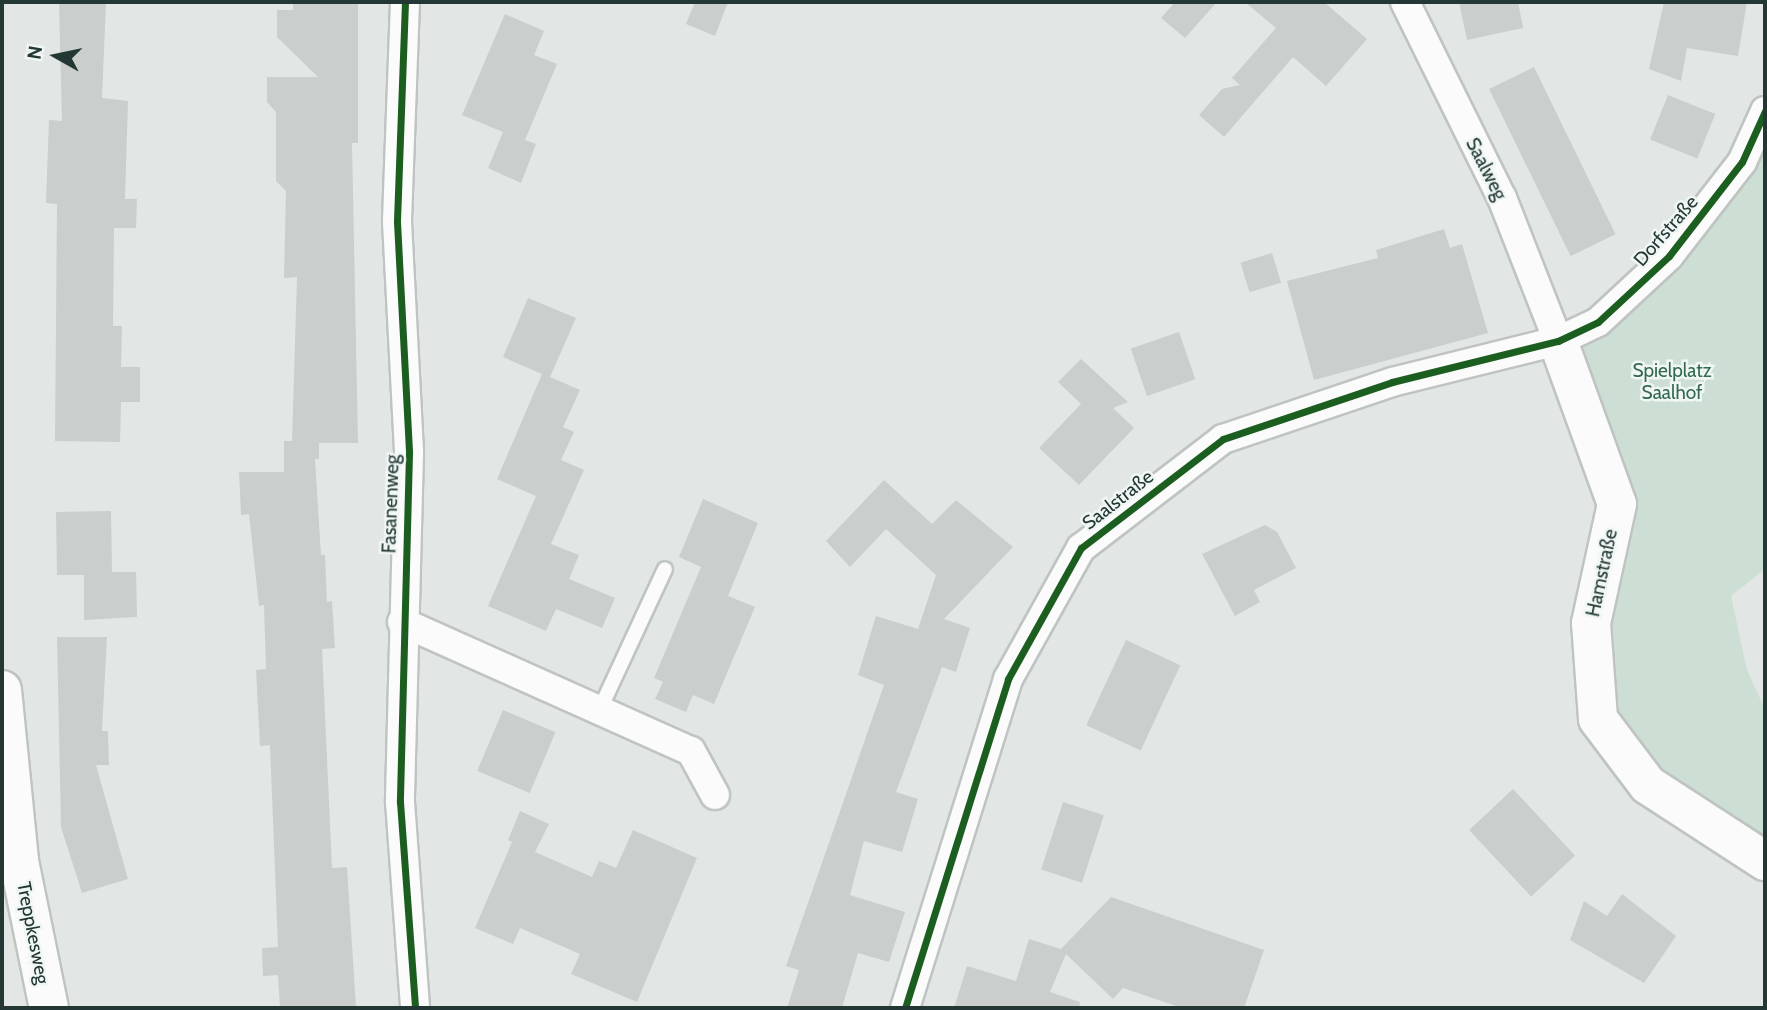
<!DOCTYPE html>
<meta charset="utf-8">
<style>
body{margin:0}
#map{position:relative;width:1767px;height:1010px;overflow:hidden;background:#e2e7e5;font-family:Cabin,sans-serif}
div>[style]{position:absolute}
.green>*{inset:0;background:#cddfd4}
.building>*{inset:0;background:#cacecd;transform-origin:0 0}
.roads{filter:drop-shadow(2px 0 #bfc4c2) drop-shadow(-2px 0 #bfc4c2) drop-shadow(0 2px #bfc4c2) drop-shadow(0 -2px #bfc4c2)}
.lane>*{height:14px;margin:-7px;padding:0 7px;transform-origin:7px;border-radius:7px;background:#fbfbfb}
.street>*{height:28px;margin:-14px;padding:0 14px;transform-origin:14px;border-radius:14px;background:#fbfbfb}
.secondary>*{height:38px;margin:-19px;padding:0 19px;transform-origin:19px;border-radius:19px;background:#fbfbfb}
.cycleway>*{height:7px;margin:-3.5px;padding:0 3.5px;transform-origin:3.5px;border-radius:3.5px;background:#1b5e20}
span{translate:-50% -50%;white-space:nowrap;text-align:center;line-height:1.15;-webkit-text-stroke:5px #f0f6f4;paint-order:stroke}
.street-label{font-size:19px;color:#233835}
.park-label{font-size:19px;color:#326a4e}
.frame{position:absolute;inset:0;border:4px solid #233835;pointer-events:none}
.north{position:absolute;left:21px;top:21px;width:70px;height:70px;-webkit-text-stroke:5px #f0f6f4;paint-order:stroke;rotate:279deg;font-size:19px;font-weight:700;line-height:28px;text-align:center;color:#233835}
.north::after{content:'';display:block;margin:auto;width:24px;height:32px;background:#233835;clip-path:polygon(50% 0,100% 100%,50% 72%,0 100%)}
</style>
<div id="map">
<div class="green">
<div style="clip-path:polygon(1765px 111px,1765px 569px,1731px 596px,1747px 670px,1765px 709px,1765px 861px,1598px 719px,1617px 504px,1558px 341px,1669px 256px)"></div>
</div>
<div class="building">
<div style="clip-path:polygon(59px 2px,106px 2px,102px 98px,128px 101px,125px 199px,137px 199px,136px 228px,114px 228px,113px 326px,122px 326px,121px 367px,140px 367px,140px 402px,121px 402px,120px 442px,55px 441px,57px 204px,46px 203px,49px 120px,62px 121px)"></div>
<div style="clip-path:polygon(293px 2px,358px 2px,358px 143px,352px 143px,358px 443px,319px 443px,319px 459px,315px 459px,321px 555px,325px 555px,327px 602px,332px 601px,335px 648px,322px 649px,332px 868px,347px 867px,356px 1008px,280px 1008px,278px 975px,263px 976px,262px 948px,278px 947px,270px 745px,260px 746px,256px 670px,266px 669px,264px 605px,259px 606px,249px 514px,241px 515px,239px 472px,284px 472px,284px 441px,292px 441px,297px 277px,284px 278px,286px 191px,276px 181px,276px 112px,267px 102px,267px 77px,318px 77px,277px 37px,277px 10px,293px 10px)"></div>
<div style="clip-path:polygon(695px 2px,728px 2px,715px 36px,686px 24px)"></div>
<div style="clip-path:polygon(1175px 2px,1217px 2px,1185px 38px,1161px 18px)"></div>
<div style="clip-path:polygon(1245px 2px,1324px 2px,1367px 39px,1326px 86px,1293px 57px,1224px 137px,1199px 115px,1222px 89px,1240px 85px,1232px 78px,1276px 28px)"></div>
<div style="clip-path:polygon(1459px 2px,1518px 2px,1523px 28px,1467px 40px)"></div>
<div style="clip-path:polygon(1664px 2px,1747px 2px,1738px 56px,1687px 48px,1681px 81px,1649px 69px)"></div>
<div style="clip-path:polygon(505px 14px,544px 31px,534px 55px,557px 64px,525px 140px,536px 144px,521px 183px,488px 168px,503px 132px,462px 115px)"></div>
<div style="left:1534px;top:67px;width:186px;height:50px;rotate:64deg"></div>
<div style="left:1668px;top:95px;width:51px;height:48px;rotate:22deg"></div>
<div style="clip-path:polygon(1444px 229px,1450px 248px,1462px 244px,1488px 333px,1314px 380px,1287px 281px,1378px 258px,1376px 250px)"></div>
<div style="left:1272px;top:253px;width:31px;height:33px;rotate:73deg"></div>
<div style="clip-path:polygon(528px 298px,576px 318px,550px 377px,580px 390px,563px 427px,574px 432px,561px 460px,584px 470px,551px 544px,579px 555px,569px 579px,615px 598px,602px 628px,556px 609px,546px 631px,488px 606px,536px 496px,497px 479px,542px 374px,503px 357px)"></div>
<div style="left:1179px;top:332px;width:50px;height:51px;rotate:71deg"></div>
<div style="clip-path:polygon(1081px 359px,1128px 402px,1113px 408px,1134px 428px,1079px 485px,1039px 448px,1081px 404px,1058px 382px)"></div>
<div style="clip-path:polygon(884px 480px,932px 524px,956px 500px,1013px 547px,944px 619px,970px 628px,956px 672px,942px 667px,896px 792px,918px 799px,902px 852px,864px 841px,850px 895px,905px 912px,889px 962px,858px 953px,842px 1008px,787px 1008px,799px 970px,786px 966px,884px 685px,858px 675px,876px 616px,918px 629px,936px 575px,886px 529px,850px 567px,826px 541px)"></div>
<div style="clip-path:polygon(703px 499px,758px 523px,728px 596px,755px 607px,714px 704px,693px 695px,686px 712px,655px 699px,663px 682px,654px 678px,701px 567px,679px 557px)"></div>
<div style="clip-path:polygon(111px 511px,112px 572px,136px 572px,137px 617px,84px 620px,84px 575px,57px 575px,56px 512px)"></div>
<div style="clip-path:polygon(1265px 525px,1277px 532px,1296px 568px,1254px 590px,1260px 602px,1235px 616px,1202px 554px)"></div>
<div style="clip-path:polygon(57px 637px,107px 637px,102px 731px,108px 731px,109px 765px,96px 765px,128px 879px,82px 893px,61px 827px)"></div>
<div style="left:1126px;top:640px;width:60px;height:94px;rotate:25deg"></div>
<div style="left:503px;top:710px;width:57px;height:66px;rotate:23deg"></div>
<div style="left:1513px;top:789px;width:91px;height:60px;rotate:47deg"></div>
<div style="left:1063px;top:802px;width:43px;height:71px;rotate:18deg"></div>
<div style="clip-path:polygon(520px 811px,549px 824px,535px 852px,592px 877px,599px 861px,616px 868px,633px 830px,697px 858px,637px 1002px,571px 974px,580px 954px,520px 928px,513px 944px,475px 928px,512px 842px,526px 848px,508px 840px)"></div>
<div style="clip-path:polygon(1622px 894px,1676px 936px,1644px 983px,1570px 940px,1584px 901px,1607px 916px)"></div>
<div style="clip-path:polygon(1111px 897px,1264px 950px,1244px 1008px,1182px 1008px,1123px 988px,1113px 999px,1066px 954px,1050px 992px,1080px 1002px,1079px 1008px,954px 1008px,967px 966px,1016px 981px,1029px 939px,1061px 949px)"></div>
</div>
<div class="roads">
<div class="lane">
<div style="left:600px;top:709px;width:154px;rotate:-65.1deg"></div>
</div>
<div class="street">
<div style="left:405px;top:2px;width:220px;rotate:92.1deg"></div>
<div style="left:397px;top:222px;width:231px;rotate:87deg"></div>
<div style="left:409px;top:453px;width:349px;rotate:91.5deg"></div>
<div style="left:400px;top:802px;width:207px;rotate:85.8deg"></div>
<div style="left:1405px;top:2px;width:219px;rotate:63.7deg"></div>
<div style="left:1502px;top:198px;width:154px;rotate:68.6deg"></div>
<div style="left:402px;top:622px;width:316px;rotate:24.1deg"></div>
<div style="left:691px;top:751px;width:50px;rotate:61.4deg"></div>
<div style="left:905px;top:1008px;width:345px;rotate:-72.6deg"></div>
<div style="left:1008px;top:679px;width:150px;rotate:-60.9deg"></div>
<div style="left:1081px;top:548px;width:179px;rotate:-37.5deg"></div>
<div style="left:1223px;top:439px;width:178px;rotate:-18.6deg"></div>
<div style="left:1392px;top:382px;width:171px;rotate:-13.9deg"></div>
<div style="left:1558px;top:341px;width:44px;rotate:-25.4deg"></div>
<div style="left:1598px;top:322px;width:97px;rotate:-42.9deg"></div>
<div style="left:1669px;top:256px;width:119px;rotate:-52.2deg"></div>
<div style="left:1742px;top:162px;width:56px;rotate:-65.7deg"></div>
</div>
<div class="secondary">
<div style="left:1558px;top:341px;width:173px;rotate:70.1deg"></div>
<div style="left:1617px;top:504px;width:122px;rotate:102.3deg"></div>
<div style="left:1591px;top:623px;width:96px;rotate:85.8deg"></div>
<div style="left:1598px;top:719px;width:83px;rotate:52.9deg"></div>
<div style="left:1648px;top:785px;width:140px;rotate:33deg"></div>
<div style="left:2px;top:690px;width:172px;rotate:84.3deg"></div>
<div style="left:19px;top:861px;width:150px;rotate:78.5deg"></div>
</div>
</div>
<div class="cycleway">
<div style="left:405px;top:2px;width:220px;rotate:92.1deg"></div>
<div style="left:397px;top:222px;width:231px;rotate:87deg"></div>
<div style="left:409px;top:453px;width:349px;rotate:91.5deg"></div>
<div style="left:400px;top:802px;width:207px;rotate:85.8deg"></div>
<div style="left:905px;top:1008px;width:345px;rotate:-72.6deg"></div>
<div style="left:1008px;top:679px;width:150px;rotate:-60.9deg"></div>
<div style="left:1081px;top:548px;width:179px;rotate:-37.5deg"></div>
<div style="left:1223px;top:439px;width:178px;rotate:-18.6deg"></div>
<div style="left:1392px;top:382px;width:171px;rotate:-13.9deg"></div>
<div style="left:1558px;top:341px;width:44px;rotate:-25.4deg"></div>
<div style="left:1598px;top:322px;width:97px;rotate:-42.9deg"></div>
<div style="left:1669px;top:256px;width:119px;rotate:-52.2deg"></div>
<div style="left:1742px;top:162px;width:56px;rotate:-65.7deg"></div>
</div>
<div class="street-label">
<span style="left:1486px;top:169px;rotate:63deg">Saalweg</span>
<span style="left:1666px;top:231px;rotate:-49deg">Dorfstraße</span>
<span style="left:1118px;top:500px;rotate:-38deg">Saalstraße</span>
<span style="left:391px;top:504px;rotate:-88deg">Fasanenweg</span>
<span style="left:1602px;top:573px;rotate:-78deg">Hamstraße</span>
<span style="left:33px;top:933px;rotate:79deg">Treppkesweg</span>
</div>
<div class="park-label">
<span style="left:1672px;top:382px">Spielplatz<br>Saalhof</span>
</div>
<div class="frame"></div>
<div class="north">N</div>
</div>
